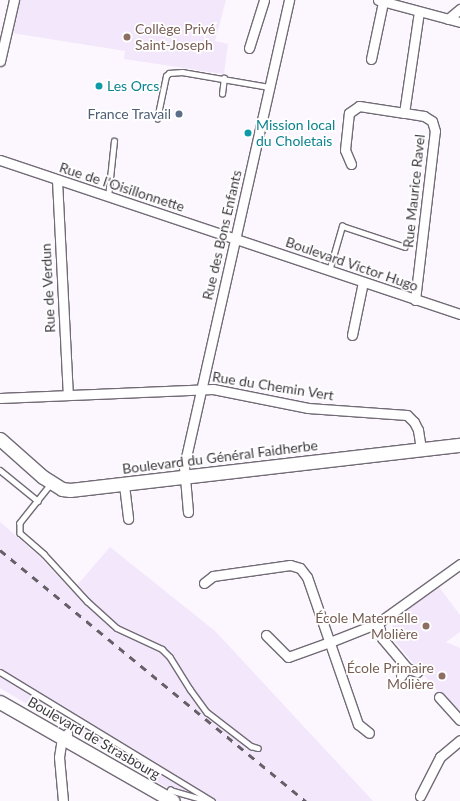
<!DOCTYPE html>
<meta charset="utf-8">
<style>
body{margin:0}
#map{position:relative;width:460px;height:801px;overflow:hidden;background:#fcf7ff;font-family:Lato,sans-serif}
div>[style]{position:absolute}
.built>*{inset:0;background:#f3e7fb}
.roads{filter:drop-shadow(1px 0 #726b76) drop-shadow(-1px 0 #726b76) drop-shadow(0 1px #726b76) drop-shadow(0 -1px #726b76)}
.lane>*{height:4.5px;margin:-2.25px;padding:0 2.25px;transform-origin:2.25px;border-radius:2.25px;background:#fff}
.street>*{height:9px;margin:-4.5px;padding:0 4.5px;transform-origin:4.5px;border-radius:4.5px;background:#fff}
.secondary>*{height:13px;margin:-6.5px;padding:0 6.5px;transform-origin:6.5px;border-radius:6.5px;background:#fff}
.rail>*{height:2.5px;margin-top:-1.25px;transform-origin:0;background:repeating-linear-gradient(90deg,#656067 0 7px,transparent 0 14px)}
.dots>*{width:11px;height:11px;translate:-50% -50%;box-sizing:border-box;border:2px solid #fff;border-radius:50%}
span{translate:-50% -50%;white-space:nowrap;text-align:center;line-height:1.15;-webkit-text-stroke:3.5px #fff;paint-order:stroke}
.education-label{font-size:14px;color:#785e54}
.left{translate:0 -50%;text-align:left}
.right{translate:-100% -50%;text-align:right}
.culture-label{font-size:14px;color:#0d838f}
.service-label{font-size:14px;color:#4e5e75}
.street-label{font-size:14px;color:#3e3a40}
</style>
<div id="map">
<div class="built">
<div style="clip-path:polygon(20px 0,226px 0,215px 41px,228px 44px,224px 74px,124px 59px,125px 51px,12px 33px)"></div>
<div style="clip-path:polygon(0 522px,40px 557px,72px 591px,110px 547px,215px 631px,373px 801px,191px 801px,183px 797px,185px 791px,166px 787px,0 688px)"></div>
<div style="clip-path:polygon(439px 587px,460px 615px,460px 632px,446px 642px,460px 648px,460px 717px,390px 636px,394px 619px)"></div>
</div>
<div class="roads">
<div class="lane">
<div style="left:222px;top:94px;width:16px;rotate:-83deg"></div>
<div style="left:157px;top:119px;width:44px;rotate:-78.2deg"></div>
<div style="left:166px;top:76px;width:4px;rotate:-45deg"></div>
<div style="left:169px;top:73px;width:13px;rotate:-4deg"></div>
<div style="left:182px;top:72px;width:88px;rotate:9.8deg"></div>
<div style="left:108px;top:197px;width:56px;rotate:-83.9deg"></div>
<div style="left:329px;top:271px;width:47px;rotate:-73.9deg"></div>
<div style="left:342px;top:226px;width:66px;rotate:18.4deg"></div>
<div style="left:0;top:470px;width:49px;rotate:39.2deg"></div>
<div style="left:51px;top:484px;width:50px;rotate:128.5deg"></div>
<div style="left:20px;top:523px;width:10px;rotate:90deg"></div>
<div style="left:20px;top:533px;width:32px;rotate:41deg"></div>
<div style="left:44px;top:554px;width:64px;rotate:47.5deg"></div>
<div style="left:87px;top:601px;width:40px;rotate:42deg"></div>
<div style="left:117px;top:628px;width:50px;rotate:25deg"></div>
<div style="left:162px;top:649px;width:11px;rotate:45deg"></div>
<div style="left:170px;top:657px;width:38px;rotate:58deg"></div>
<div style="left:190px;top:689px;width:29px;rotate:54deg"></div>
<div style="left:207px;top:712px;width:56px;rotate:37.7deg"></div>
<div style="left:251px;top:746px;width:7px;rotate:16deg"></div>
<div style="left:0;top:672px;width:248px;rotate:31.3deg"></div>
<div style="left:167px;top:796px;width:7px;rotate:-63deg"></div>
<div style="left:170px;top:790px;width:40px;rotate:16deg"></div>
</div>
<div class="street">
<div style="left:378px;top:0;width:85px;rotate:15deg"></div>
<div style="left:448px;top:19px;width:16px;rotate:-40deg"></div>
<div style="left:249px;top:48px;width:50px;rotate:-72.6deg"></div>
<div style="left:371px;top:59px;width:58px;rotate:-78.1deg"></div>
<div style="left:0;top:61px;width:63px;rotate:-77.1deg"></div>
<div style="left:0;top:160px;width:485px;rotate:18.5deg"></div>
<div style="left:351px;top:164px;width:15px;rotate:-113deg"></div>
<div style="left:345px;top:150px;width:37px;rotate:-84deg"></div>
<div style="left:349px;top:113px;width:12px;rotate:-35deg"></div>
<div style="left:359px;top:106px;width:46px;rotate:8.8deg"></div>
<div style="left:57px;top:180px;width:215px;rotate:87.1deg"></div>
<div style="left:415px;top:300px;width:170px;rotate:-83.3deg"></div>
<div style="left:435px;top:131px;width:10px;rotate:-107deg"></div>
<div style="left:432px;top:121px;width:9px;rotate:-148deg"></div>
<div style="left:424px;top:116px;width:20px;rotate:-171deg"></div>
<div style="left:404px;top:113px;width:102px;rotate:-81.6deg"></div>
<div style="left:352px;top:335px;width:54px;rotate:-78.3deg"></div>
<div style="left:0;top:398px;width:213px;rotate:-2.4deg"></div>
<div style="left:213px;top:389px;width:97px;rotate:11.3deg"></div>
<div style="left:308px;top:408px;width:99px;rotate:4deg"></div>
<div style="left:407px;top:415px;width:10px;rotate:45deg"></div>
<div style="left:414px;top:422px;width:9px;rotate:63deg"></div>
<div style="left:418px;top:430px;width:20px;rotate:81deg"></div>
<div style="left:124px;top:485px;width:34px;rotate:83deg"></div>
<div style="left:188px;top:512px;width:46px;rotate:-95deg"></div>
<div style="left:184px;top:466px;width:478px;rotate:-77.3deg"></div>
<div style="left:204px;top:583px;width:11px;rotate:-38deg"></div>
<div style="left:213px;top:576px;width:78px;rotate:-8.1deg"></div>
<div style="left:290px;top:565px;width:10px;rotate:17deg"></div>
<div style="left:300px;top:568px;width:11px;rotate:52deg"></div>
<div style="left:307px;top:577px;width:156px;rotate:70.9deg"></div>
<div style="left:358px;top:724px;width:14px;rotate:39deg"></div>
<div style="left:378px;top:623px;width:16px;rotate:75deg"></div>
<div style="left:382px;top:638px;width:39px;rotate:50deg"></div>
<div style="left:407px;top:668px;width:11px;rotate:22deg"></div>
<div style="left:266px;top:635px;width:31px;rotate:45deg"></div>
<div style="left:288px;top:657px;width:45px;rotate:-19.7deg"></div>
<div style="left:330px;top:642px;width:52px;rotate:-21.6deg"></div>
<div style="left:378px;top:623px;width:101px;rotate:-35.7deg"></div>
<div style="left:401px;top:676px;width:10px;rotate:-53deg"></div>
<div style="left:439px;top:697px;width:31px;rotate:48deg"></div>
<div style="left:420px;top:796px;width:44px;rotate:-62.9deg"></div>
<div style="left:440px;top:757px;width:26px;rotate:-40deg"></div>
<div style="left:63px;top:801px;width:44px;rotate:-95.2deg"></div>
<div style="left:59px;top:757px;width:13px;rotate:-81deg"></div>
<div style="left:61px;top:744px;width:12px;rotate:-59deg"></div>
</div>
<div class="secondary">
<div style="left:0;top:439px;width:57px;rotate:41.5deg"></div>
<div style="left:43px;top:477px;width:22px;rotate:32deg"></div>
<div style="left:62px;top:489px;width:8px;rotate:7deg"></div>
<div style="left:70px;top:490px;width:393px;rotate:-6.6deg"></div>
<div style="left:0;top:702px;width:199px;rotate:29.8deg"></div>
</div>
</div>
<div class="rail">
<div style="left:0;top:550px;width:396px;rotate:39.4deg"></div>
</div>
<div class="dots">
<div style="left:127px;top:37px;background:#8d6e63"></div>
<div style="left:99px;top:86px;background:#0f9aa8"></div>
<div style="left:179px;top:114px;background:#5c6f8a"></div>
<div style="left:248px;top:133px;background:#0f9aa8"></div>
<div style="left:426px;top:626px;background:#8d6e63"></div>
<div style="left:442px;top:676px;background:#8d6e63"></div>
</div>
<div class="education-label">
<span class="left" style="left:135px;top:37px">Collège Privé<br>Saint-Joseph</span>
<span class="right" style="left:418px;top:626px">École Maternelle<br>Molière</span>
<span class="right" style="left:434px;top:676px">École Primaire<br>Molière</span>
</div>
<div class="culture-label">
<span class="left" style="left:107px;top:86px">Les Orcs</span>
<span class="left" style="left:256px;top:133px">Mission local<br>du Choletais</span>
</div>
<div class="service-label">
<span class="right" style="left:171px;top:114px">France Travail</span>
</div>
<div class="street-label">
<span style="left:122px;top:187px;rotate:18deg">Rue de l’Oisillonnette</span>
<span style="left:414px;top:191px;rotate:-84deg">Rue Maurice Ravel</span>
<span style="left:222px;top:235px;rotate:-77deg">Rue des Bons Enfants</span>
<span style="left:352px;top:264px;rotate:19deg">Boulevard Victor Hugo</span>
<span style="left:48px;top:288px;rotate:-93deg">Rue de Verdun</span>
<span style="left:273px;top:386px;rotate:9deg">Rue du Chemin Vert</span>
<span style="left:220px;top:457px;rotate:-7deg">Boulevard du Général Faidherbe</span>
<span style="left:94px;top:738px;rotate:30deg">Boulevard de Strasbourg</span>
</div>
</div>
